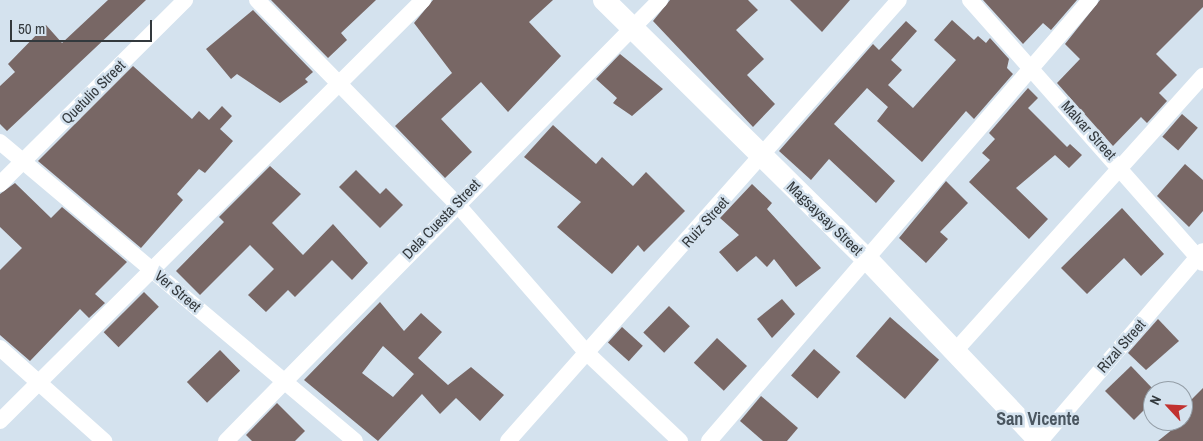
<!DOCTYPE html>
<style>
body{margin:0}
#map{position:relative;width:1203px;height:441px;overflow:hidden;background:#d4e2ee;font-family:"Archivo Narrow",sans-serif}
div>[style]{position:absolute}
.building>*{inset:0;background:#786765;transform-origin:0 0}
.minor>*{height:16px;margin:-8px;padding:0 8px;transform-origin:8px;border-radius:8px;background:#fff}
.secondary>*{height:22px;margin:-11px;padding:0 11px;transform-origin:11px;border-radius:11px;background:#fff}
span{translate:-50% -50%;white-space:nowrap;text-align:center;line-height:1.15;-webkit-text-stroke:5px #d4e2ee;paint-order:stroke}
.street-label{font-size:15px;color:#33393d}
.quarter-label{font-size:18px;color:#4a5660;font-weight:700}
.north{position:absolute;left:1143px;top:381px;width:50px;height:50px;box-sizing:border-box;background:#d4e2ee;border:1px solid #949ea7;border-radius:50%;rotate:295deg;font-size:14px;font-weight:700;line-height:20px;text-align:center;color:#33393d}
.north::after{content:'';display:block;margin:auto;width:18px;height:22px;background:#c13230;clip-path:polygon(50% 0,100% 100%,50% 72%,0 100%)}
.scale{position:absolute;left:10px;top:20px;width:142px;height:22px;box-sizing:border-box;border:2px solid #33393d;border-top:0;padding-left:6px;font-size:15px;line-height:18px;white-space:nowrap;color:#33393d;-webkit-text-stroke:4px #d4e2ee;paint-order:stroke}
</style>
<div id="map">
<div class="building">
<div style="clip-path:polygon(108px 0,146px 0,7px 131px,0 124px,0 86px,15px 72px,8px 64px,46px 25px,62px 43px)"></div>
<div style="clip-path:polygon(271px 0,376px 0,341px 33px,347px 40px,328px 58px)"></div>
<div style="clip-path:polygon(433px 0,553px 0,529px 22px,561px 56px,508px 112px,481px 82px,441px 119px,472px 152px,445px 178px,395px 126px,452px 73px,414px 23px)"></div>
<div style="clip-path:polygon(670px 0,748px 0,758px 10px,736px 30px,764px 59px,747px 75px,775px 104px,753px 127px,653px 21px)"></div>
<div style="clip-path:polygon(790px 0,850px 0,822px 32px)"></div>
<div style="clip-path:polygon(983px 0,1077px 0,1051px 30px,1043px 23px,1023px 44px)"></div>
<div style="clip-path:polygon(1100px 0,1203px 0,1203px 7px,1156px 54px,1177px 75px,1159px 93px,1167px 101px,1147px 123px,1141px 117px,1113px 146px,1057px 83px,1080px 59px,1065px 44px)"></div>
<div style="clip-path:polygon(253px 10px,313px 72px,305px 79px,308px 82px,280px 103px,237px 74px,231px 79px,206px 49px)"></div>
<div style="clip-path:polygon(952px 20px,974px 40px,978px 36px,986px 43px,990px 38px,1009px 59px,1007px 68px,1013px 74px,974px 119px,966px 111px,922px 162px,877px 121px,888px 107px,867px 88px,834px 124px,895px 181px,876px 203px,829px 159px,811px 180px,779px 151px,873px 44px,879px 50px,906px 21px,917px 31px,891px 60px,902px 70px,888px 85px,913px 108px,956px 60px,934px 40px)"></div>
<div style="clip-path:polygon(620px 54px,663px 89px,632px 116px,613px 103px,617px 98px,596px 79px)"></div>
<div style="clip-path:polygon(133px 66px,192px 119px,199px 111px,209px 120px,222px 106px,232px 116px,220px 129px,233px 141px,205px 173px,199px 169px,177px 194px,183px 200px,141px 248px,38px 161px)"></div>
<div style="clip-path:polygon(1028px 88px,1038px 98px,1028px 108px,1067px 147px,1070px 144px,1082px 155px,1069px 168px,1055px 155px,1016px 188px,1048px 219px,1029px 239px,969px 182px,990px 160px,982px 153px,995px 139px,989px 133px)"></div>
<div style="left:1182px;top:114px;width:21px;height:30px;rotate:41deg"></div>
<div style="clip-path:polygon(553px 125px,596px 164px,602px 157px,633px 186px,646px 172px,685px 211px,644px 252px,638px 245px,612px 274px,557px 227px,581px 202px,524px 157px)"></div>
<div style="clip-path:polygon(1185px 164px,1203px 180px,1203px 211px,1189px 227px,1157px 196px)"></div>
<div style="clip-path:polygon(270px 166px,301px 194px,272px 223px,303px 255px,333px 224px,368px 263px,352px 280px,332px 260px,295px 297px,288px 290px,266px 312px,248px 295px,274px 269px,250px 245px,200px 295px,176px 271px,224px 222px,219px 217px)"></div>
<div style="clip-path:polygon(356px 170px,380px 194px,386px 188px,403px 205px,380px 228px,339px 187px)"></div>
<div style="clip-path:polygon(946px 181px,968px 203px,940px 232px,948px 239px,926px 263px,899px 238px)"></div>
<div style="clip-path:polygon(15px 183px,51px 218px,62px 207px,127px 262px,95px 294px,105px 303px,89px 318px,80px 309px,30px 361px,0 335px,0 270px,22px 248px,0 227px,0 194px)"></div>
<div style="clip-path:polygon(752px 184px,772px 203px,767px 209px,821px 268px,796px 287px,774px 259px,767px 267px,756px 256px,737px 272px,719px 252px,739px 235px,720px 218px)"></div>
<div style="clip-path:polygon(1122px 208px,1164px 254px,1141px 276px,1124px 258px,1087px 294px,1061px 268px)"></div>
<div style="left:144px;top:292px;width:21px;height:57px;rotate:45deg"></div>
<div style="clip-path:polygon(782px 299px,795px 314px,772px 338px,757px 319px)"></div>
<div style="clip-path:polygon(evenodd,380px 302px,404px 331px,421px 313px,442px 332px,418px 358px,448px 385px,471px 367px,504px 395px,480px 421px,456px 398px,440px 414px,422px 394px,378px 441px,304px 380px,380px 302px,383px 346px,414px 374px,393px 397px,362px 373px,383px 346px)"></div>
<div style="left:669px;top:306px;width:29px;height:37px;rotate:44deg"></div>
<div style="left:890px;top:317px;width:65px;height:52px;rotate:41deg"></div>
<div style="clip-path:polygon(1158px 319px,1179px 341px,1146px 370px,1128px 353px)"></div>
<div style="left:622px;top:327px;width:28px;height:21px;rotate:42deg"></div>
<div style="left:717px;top:338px;width:41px;height:34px;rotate:43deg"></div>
<div style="left:814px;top:349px;width:35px;height:35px;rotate:41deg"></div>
<div style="left:220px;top:350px;width:29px;height:46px;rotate:46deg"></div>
<div style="clip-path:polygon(1131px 366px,1153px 389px,1153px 401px,1134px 420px,1105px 391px)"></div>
<div style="clip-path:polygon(1203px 388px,1203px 441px,1158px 441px,1183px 421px,1183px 408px)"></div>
<div style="clip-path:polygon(761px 396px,798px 428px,787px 441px,763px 441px,740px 421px)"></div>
<div style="clip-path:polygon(277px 403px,305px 431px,295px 441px,252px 441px,246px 435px)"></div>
</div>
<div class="minor">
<div style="left:257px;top:0;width:284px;rotate:45.6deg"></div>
<div style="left:456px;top:203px;width:199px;rotate:48.9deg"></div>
<div style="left:587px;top:353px;width:128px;rotate:43.4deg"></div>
<div style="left:970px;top:0;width:351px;rotate:48.5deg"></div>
<div style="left:0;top:142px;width:464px;rotate:40.1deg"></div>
<div style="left:0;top:184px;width:261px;rotate:-44.8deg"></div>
<div style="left:0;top:348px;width:140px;rotate:41.8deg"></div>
<div style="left:956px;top:350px;width:369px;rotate:-48deg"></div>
<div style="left:0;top:421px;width:597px;rotate:-44.86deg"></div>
<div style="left:226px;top:441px;width:619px;rotate:-45.46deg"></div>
<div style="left:508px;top:441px;width:589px;rotate:-48.44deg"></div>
<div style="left:709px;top:441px;width:583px;rotate:-49.17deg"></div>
<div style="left:1040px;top:441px;width:250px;rotate:-49.4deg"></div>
</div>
<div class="secondary">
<div style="left:604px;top:0;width:371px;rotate:44.6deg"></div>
<div style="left:868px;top:260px;width:250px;rotate:46.5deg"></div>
</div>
<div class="street-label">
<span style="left:93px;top:92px;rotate:-45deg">Quetulio Street</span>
<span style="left:1089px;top:130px;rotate:48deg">Malvar Street</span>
<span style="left:825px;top:218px;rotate:44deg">Magsaysay Street</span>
<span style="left:441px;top:219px;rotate:-46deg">Dela Cuesta Street</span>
<span style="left:705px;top:222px;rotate:-48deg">Ruiz Street</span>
<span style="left:178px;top:291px;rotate:40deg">Ver Street</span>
<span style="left:1121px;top:346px;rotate:-49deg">Rizal Street</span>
</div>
<div class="quarter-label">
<span style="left:1038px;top:419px">San Vicente</span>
</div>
<div class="north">N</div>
<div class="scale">50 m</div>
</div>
